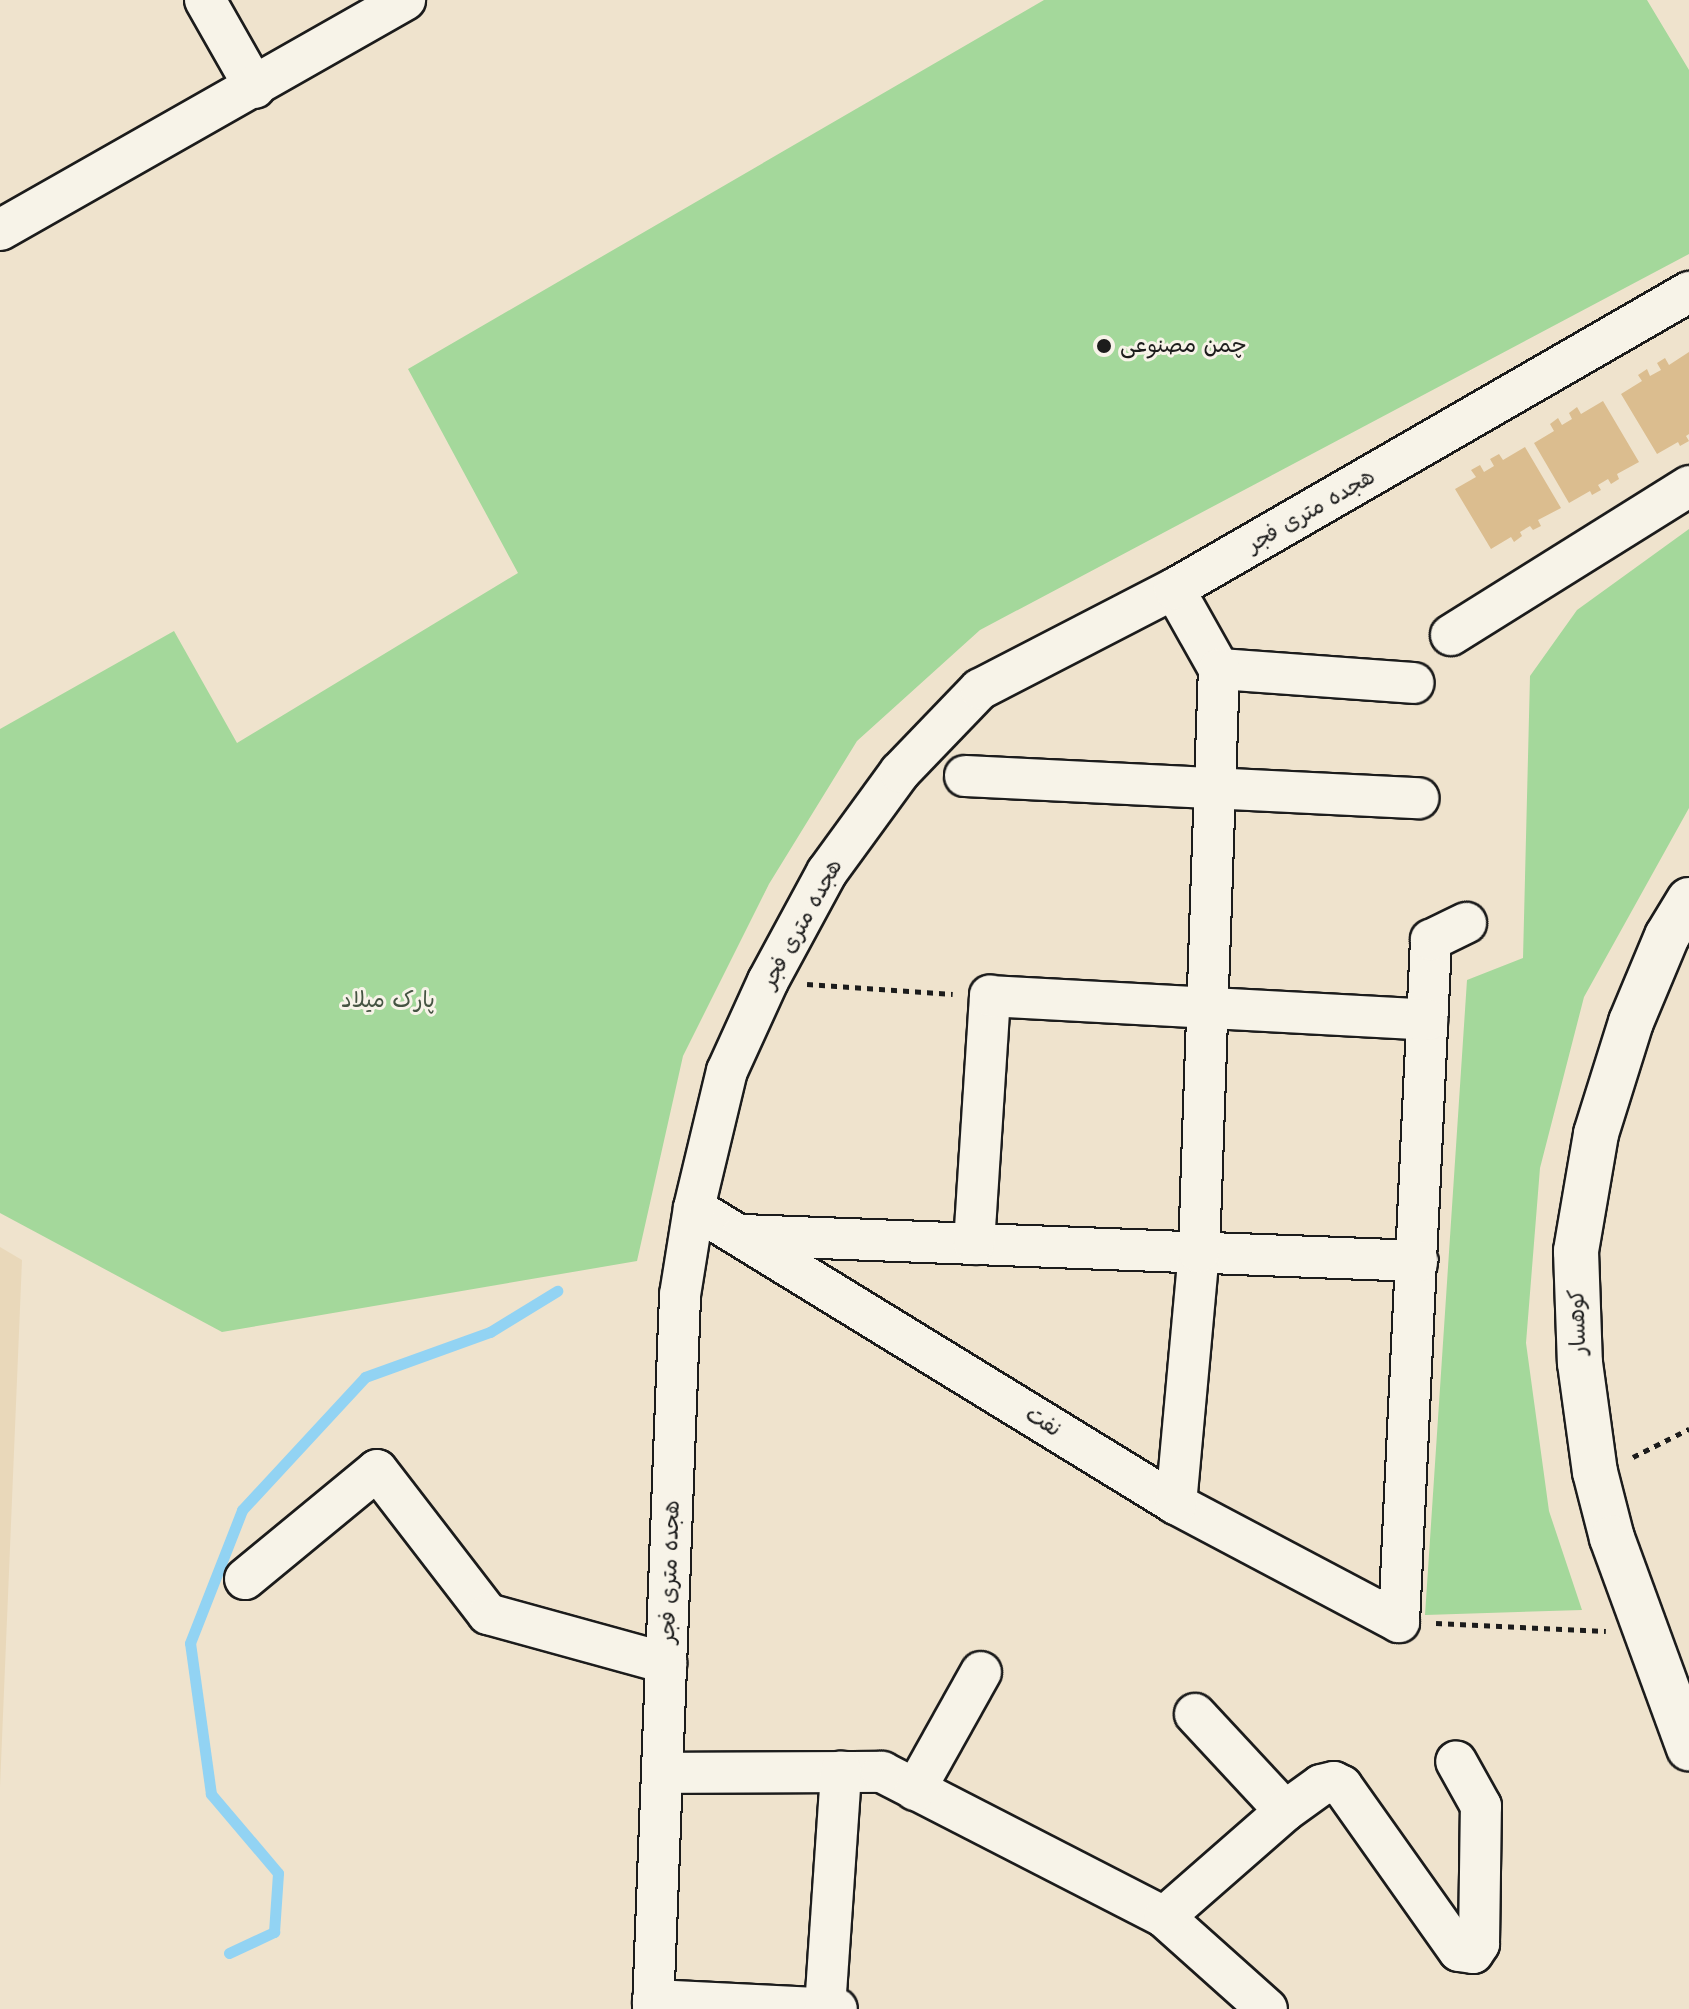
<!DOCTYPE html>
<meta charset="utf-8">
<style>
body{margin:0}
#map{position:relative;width:1689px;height:2009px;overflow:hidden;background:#efe3cd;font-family:"Comic Neue","Playpen Sans Arabic",sans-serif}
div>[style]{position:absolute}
.built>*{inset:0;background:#e9d8ba}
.green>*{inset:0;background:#a4d89b}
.stream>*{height:11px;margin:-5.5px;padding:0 5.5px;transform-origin:5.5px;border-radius:5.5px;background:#92d3f3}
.building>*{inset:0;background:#dbbd8f}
.path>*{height:5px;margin-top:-2.5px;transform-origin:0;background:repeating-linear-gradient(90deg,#1c1c1c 0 6px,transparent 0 12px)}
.roads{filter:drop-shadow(2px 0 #1c1c1c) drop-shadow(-2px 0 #1c1c1c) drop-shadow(0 2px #1c1c1c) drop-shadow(0 -2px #1c1c1c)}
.minor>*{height:40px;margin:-20px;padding:0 20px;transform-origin:20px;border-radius:20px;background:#f7f3e8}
.major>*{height:44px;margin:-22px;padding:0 22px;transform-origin:22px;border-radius:22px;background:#f7f3e8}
.dots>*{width:22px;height:22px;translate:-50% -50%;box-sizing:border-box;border:4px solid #f7f3e8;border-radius:50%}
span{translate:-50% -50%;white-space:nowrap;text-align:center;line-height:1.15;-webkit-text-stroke:6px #f7f3e8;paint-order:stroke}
.poi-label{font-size:22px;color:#1c1c1c}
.left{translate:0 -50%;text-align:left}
.street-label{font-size:22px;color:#1c1c1c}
.park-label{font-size:22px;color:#455442}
</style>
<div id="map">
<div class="built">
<div style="clip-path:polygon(0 1247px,22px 1260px,0 1787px)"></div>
</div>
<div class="green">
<div style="clip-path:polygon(1044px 0,1647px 0,1689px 70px,1689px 254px,980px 630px,857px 741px,769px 884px,683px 1056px,637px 1261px,222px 1332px,0 1213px,0 729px,174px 631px,237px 743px,518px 573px,408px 369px)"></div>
<div style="clip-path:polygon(1689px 529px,1689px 808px,1584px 997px,1540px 1168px,1526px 1343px,1549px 1511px,1582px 1610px,1425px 1615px,1467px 980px,1523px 958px,1530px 676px,1577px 610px)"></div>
</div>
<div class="stream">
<div style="left:229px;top:1953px;width:50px;rotate:-25deg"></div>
<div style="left:274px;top:1932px;width:59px;rotate:-86.1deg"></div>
<div style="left:278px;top:1873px;width:104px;rotate:-130.3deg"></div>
<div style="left:211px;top:1794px;width:152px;rotate:-97.9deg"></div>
<div style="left:190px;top:1643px;width:143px;rotate:-68.6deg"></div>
<div style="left:242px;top:1510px;width:181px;rotate:-47.2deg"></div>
<div style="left:365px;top:1377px;width:133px;rotate:-19.8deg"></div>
<div style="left:490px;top:1332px;width:79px;rotate:-31.5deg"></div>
</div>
<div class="building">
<div style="clip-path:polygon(1689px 352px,1689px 434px,1686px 436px,1689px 441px,1680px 446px,1678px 442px,1657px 454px,1621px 394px,1642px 381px,1638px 375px,1647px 369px,1650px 376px,1661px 370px,1657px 363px,1665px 358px,1669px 365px)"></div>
<div style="clip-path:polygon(1603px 401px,1639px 462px,1617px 474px,1619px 479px,1611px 484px,1608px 479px,1598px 485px,1601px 490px,1592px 495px,1590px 491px,1569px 503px,1534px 443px,1554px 431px,1550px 424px,1558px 418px,1562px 425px,1572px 419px,1569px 413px,1577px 407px,1581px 414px)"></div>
<div style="clip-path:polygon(1525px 447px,1561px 508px,1538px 520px,1541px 526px,1533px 530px,1530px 526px,1520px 532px,1522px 536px,1514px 542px,1511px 537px,1491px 549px,1455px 489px,1476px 477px,1471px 470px,1480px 465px,1484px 472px,1494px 466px,1490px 459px,1499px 454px,1503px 460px)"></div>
</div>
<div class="path">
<div style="left:807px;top:984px;width:146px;rotate:3.9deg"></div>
<div style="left:1633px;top:1457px;width:63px;rotate:-26.6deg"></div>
<div style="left:1436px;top:1623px;width:170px;rotate:2.7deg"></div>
</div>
<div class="roads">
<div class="minor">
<div style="left:205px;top:0;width:101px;rotate:60.4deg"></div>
<div style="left:0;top:230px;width:466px;rotate:-29.6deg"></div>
<div style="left:1174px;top:589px;width:92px;rotate:60.6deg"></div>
<div style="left:1219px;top:669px;width:195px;rotate:4.1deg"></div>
<div style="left:1451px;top:635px;width:281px;rotate:-32deg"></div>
<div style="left:965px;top:776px;width:454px;rotate:2.8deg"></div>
<div style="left:694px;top:1208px;width:566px;rotate:31.55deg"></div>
<div style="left:1176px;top:1504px;width:252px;rotate:27.9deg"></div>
<div style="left:1399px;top:1622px;width:683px;rotate:-87.31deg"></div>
<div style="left:1431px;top:940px;width:39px;rotate:-26deg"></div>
<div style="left:742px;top:1235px;width:676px;rotate:2.2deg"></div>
<div style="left:974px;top:1244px;width:249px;rotate:-86.3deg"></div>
<div style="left:990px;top:996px;width:438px;rotate:3.1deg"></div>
<div style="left:1176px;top:1504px;width:253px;rotate:-84.8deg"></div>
<div style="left:1199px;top:1252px;width:583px;rotate:-88.04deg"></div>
<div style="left:245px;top:1579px;width:171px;rotate:-39.5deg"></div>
<div style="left:377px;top:1470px;width:182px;rotate:52.4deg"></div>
<div style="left:488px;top:1614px;width:185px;rotate:15.4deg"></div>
<div style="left:1195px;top:1714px;width:132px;rotate:47.1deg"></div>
<div style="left:662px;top:1773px;width:220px;rotate:-0.3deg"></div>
<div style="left:882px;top:1772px;width:317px;rotate:27.2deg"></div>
<div style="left:1164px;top:1917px;width:138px;rotate:41.8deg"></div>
<div style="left:915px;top:1790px;width:135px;rotate:-60.8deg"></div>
<div style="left:1164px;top:1917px;width:161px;rotate:-41.2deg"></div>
<div style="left:1285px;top:1811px;width:44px;rotate:-35.8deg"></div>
<div style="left:1321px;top:1785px;width:13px;rotate:-13deg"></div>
<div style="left:1334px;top:1782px;width:9px;rotate:27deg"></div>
<div style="left:1342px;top:1786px;width:202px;rotate:54.7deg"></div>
<div style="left:1459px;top:1951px;width:14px;rotate:8deg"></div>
<div style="left:1473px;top:1953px;width:11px;rotate:-56deg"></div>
<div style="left:1479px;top:1944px;width:138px;rotate:-89.2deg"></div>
<div style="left:1481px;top:1806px;width:51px;rotate:-119.1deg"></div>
<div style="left:653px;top:2000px;width:184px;rotate:2.8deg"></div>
<div style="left:825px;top:2008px;width:237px;rotate:-86.1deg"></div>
<div style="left:653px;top:2009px;width:715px;rotate:-87.83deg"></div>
<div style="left:680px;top:1295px;width:88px;rotate:-80.9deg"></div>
<div style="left:694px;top:1208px;width:141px;rotate:-76.5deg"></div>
<div style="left:727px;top:1071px;width:99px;rotate:-65.5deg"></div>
<div style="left:768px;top:981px;width:124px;rotate:-61.6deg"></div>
<div style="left:827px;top:872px;width:124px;rotate:-53.9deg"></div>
<div style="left:900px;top:772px;width:115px;rotate:-46.1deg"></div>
<div style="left:980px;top:689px;width:218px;rotate:-27.3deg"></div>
<div style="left:1174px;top:589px;width:595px;rotate:-29.97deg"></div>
</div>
<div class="major">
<div style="left:1689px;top:900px;width:42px;rotate:121.4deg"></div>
<div style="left:1667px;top:936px;width:93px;rotate:112.7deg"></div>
<div style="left:1631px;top:1022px;width:117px;rotate:107.4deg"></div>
<div style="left:1596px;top:1134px;width:119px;rotate:99.7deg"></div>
<div style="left:1576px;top:1251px;width:112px;rotate:88deg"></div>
<div style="left:1580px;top:1363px;width:110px;rotate:82.2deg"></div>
<div style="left:1595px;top:1472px;width:68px;rotate:75.6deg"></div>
<div style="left:1612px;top:1538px;width:224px;rotate:69.9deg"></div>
</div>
</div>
<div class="dots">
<div style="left:1104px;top:346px;background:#1c1c1c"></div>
</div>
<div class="poi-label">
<span class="left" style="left:1120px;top:346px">چمن مصنوعی</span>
</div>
<div class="street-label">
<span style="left:1311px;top:511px;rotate:-30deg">هجده متری فجر</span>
<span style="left:802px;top:924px;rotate:-61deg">هجده متری فجر</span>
<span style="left:1578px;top:1322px;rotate:-92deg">کوهسار</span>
<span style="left:1043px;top:1422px;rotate:32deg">نفت</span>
<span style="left:670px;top:1572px;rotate:-88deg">هجده متری فجر</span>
</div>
<div class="park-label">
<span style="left:388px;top:1001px">پارک میلاد</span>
</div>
</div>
